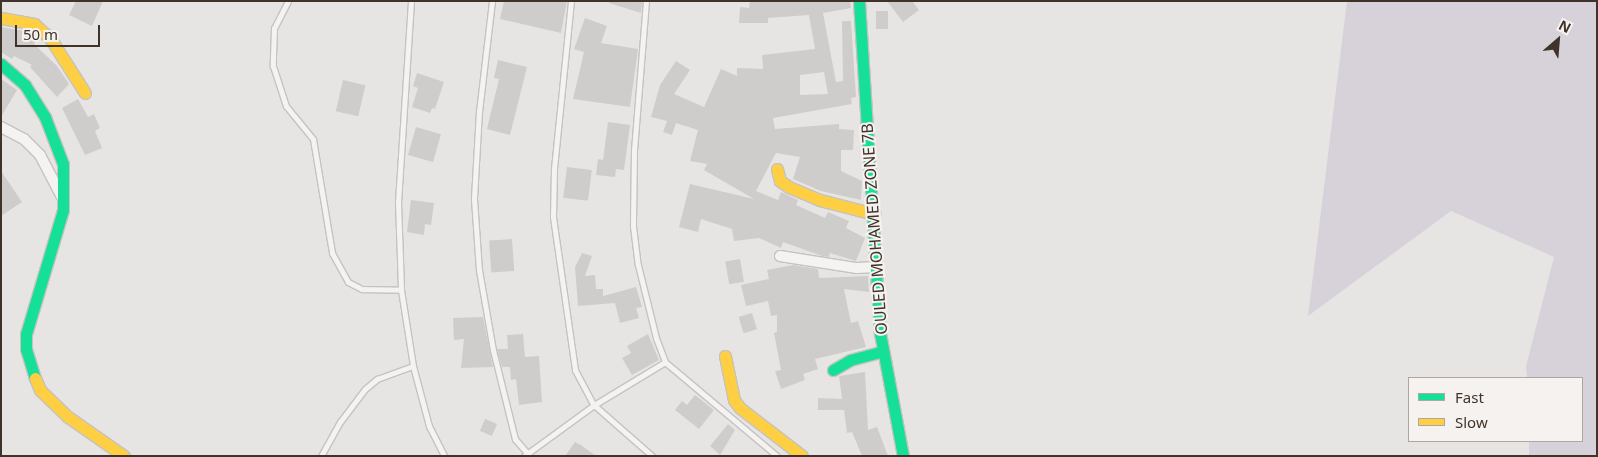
<!DOCTYPE html>
<style>
body{margin:0}
#map{position:relative;width:1598px;height:457px;overflow:hidden;background:#e7e5e3;font-family:"Noto Sans",sans-serif}
div>[style]{position:absolute}
.green>*{inset:0;background:#d7d2da}
.building>*{inset:0;background:#cfcdcb;transform-origin:0 0}
.roads{filter:drop-shadow(1px 0 #c5c3c1) drop-shadow(-1px 0 #c5c3c1) drop-shadow(0 1px #c5c3c1) drop-shadow(0 -1px #c5c3c1)}
.lane>*{height:5px;margin:-2.5px;padding:0 2.5px;transform-origin:2.5px;border-radius:2.5px;background:#f4f3f1}
.street>*{height:10px;margin:-5px;padding:0 5px;transform-origin:5px;border-radius:5px;background:#f4f3f1}
.fast>*{height:11px;margin:-5.5px;padding:0 5.5px;transform-origin:5.5px;border-radius:5.5px;background:#16e098}
.slow>*{height:11px;margin:-5.5px;padding:0 5.5px;transform-origin:5.5px;border-radius:5.5px;background:#ffcf43}
span{translate:-50% -50%;white-space:nowrap;text-align:center;line-height:1.15;-webkit-text-stroke:4px #f6f2f0;paint-order:stroke}
.street-label{font-size:16px;color:#3f332a}
.frame{position:absolute;inset:0;border:2px solid #3f332a;pointer-events:none}
.legend{position:absolute;left:1408px;top:377px;width:175px;height:65px;box-sizing:border-box;background:#f6f2f0;border:1px solid #ada6a1;margin:0;padding:6px 9px;list-style:none;font-size:15px;color:#3f332a}
.legend li{display:flex;align-items:center;gap:10px;height:25px}
.legend b{width:25px;border:1px solid #ada6a1}
.north{position:absolute;left:1533px;top:15px;width:50px;height:50px;-webkit-text-stroke:4px #f6f2f0;paint-order:stroke;rotate:27deg;font-size:14px;font-weight:700;line-height:20px;text-align:center;color:#3f332a}
.north::after{content:'';display:block;margin:auto;width:18px;height:22px;background:#3f332a;clip-path:polygon(50% 0,100% 100%,50% 72%,0 100%)}
.scale{position:absolute;left:15px;top:25px;width:85px;height:22px;box-sizing:border-box;border:2px solid #3f332a;border-top:0;padding-left:6px;font-size:15px;line-height:18px;white-space:nowrap;color:#3f332a;-webkit-text-stroke:4px #f6f2f0;paint-order:stroke}
</style>
<div id="map">
<div class="green">
<div style="clip-path:polygon(1347px 1px,1597px 1px,1597px 456px,1529px 455px,1529px 441px,1582px 441px,1582px 378px,1527px 378px,1526px 366px,1554px 257px,1451px 211px,1308px 316px)"></div>
</div>
<div class="building">
<div style="clip-path:polygon(76px 1px,103px 1px,92px 26px,69px 15px)"></div>
<div style="clip-path:polygon(504px 1px,567px 1px,561px 33px,500px 19px)"></div>
<div style="clip-path:polygon(610px 1px,642px 1px,641px 13px,609px 3px)"></div>
<div style="clip-path:polygon(evenodd,750px 1px,850px 1px,851px 8px,823px 13px,836px 82px,843px 81px,842px 21px,851px 21px,856px 97px,851px 98px,852px 104px,773px 118px,775px 129px,839px 124px,839px 129px,854px 130px,853px 150px,841px 150px,841px 171px,862px 181px,861px 200px,821px 191px,793px 179px,800px 157px,776px 153px,756px 191px,778px 200px,781px 192px,798px 200px,796px 205px,825px 218px,828px 212px,849px 221px,846px 228px,865px 238px,856px 261px,830px 253px,829px 257px,822px 256px,783px 242px,781px 248px,759px 238px,734px 241px,732px 229px,701px 219px,698px 232px,679px 227px,690px 184px,754px 199px,704px 170px,707px 164px,690px 161px,698px 130px,676px 123px,672px 135px,663px 132px,667px 121px,651px 117px,660px 85px,676px 61px,690px 70px,674px 94px,704px 107px,721px 69px,737px 76px,737px 68px,763px 69px,762px 55px,815px 49px,809px 15px,768px 18px,768px 23px,739px 23px,740px 7px,749px 8px,750px 1px,824px 72px,828px 94px,800px 95px,800px 75px,824px 72px)"></div>
<div style="clip-path:polygon(887px 1px,912px 1px,919px 10px,903px 22px)"></div>
<div style="left:876px;top:11px;width:12px;height:18px"></div>
<div style="clip-path:polygon(585px 18px,607px 26px,601px 43px,638px 49px,630px 107px,573px 99px,584px 52px,574px 49px)"></div>
<div style="clip-path:polygon(1px 27px,30px 32px,38px 39px,34px 44px,57px 66px,69px 84px,57px 97px,30px 67px,32px 65px,14px 56px,12px 59px,1px 52px)"></div>
<div style="clip-path:polygon(498px 60px,527px 67px,510px 135px,487px 129px,499px 79px,494px 78px)"></div>
<div style="clip-path:polygon(417px 73px,444px 82px,435px 109px,432px 108px,430px 113px,412px 107px,418px 88px,413px 86px)"></div>
<div style="clip-path:polygon(1px 79px,17px 90px,1px 117px)"></div>
<div style="left:343px;top:80px;width:23px;height:32px;rotate:13deg"></div>
<div style="clip-path:polygon(78px 99px,88px 117px,94px 114px,100px 128px,95px 131px,102px 148px,85px 155px,62px 108px)"></div>
<div style="clip-path:polygon(608px 122px,630px 125px,624px 170px,616px 169px,615px 177px,596px 175px,598px 159px,603px 160px)"></div>
<div style="left:416px;top:127px;width:26px;height:29px;rotate:16deg"></div>
<div style="left:567px;top:167px;width:25px;height:31px;rotate:7deg"></div>
<div style="clip-path:polygon(1px 171px,22px 202px,1px 216px)"></div>
<div style="clip-path:polygon(411px 200px,434px 203px,431px 225px,425px 224px,424px 235px,407px 232px)"></div>
<div style="left:512px;top:239px;width:32px;height:23px;rotate:86deg"></div>
<div style="clip-path:polygon(582px 253px,592px 256px,585px 276px,595px 275px,596px 289px,603px 289px,603px 296px,636px 287px,642px 307px,636px 308px,639px 318px,620px 323px,615px 303px,578px 306px,575px 267px)"></div>
<div style="left:740px;top:259px;width:23px;height:15px;rotate:80deg"></div>
<div style="clip-path:polygon(793px 265px,818px 269px,819px 278px,868px 276px,869px 292px,844px 289px,851px 323px,858px 321px,866px 347px,815px 359px,818px 369px,803px 374px,805px 380px,781px 389px,775px 371px,781px 370px,774px 333px,777px 332px,777px 315px,771px 316px,768px 301px,746px 306px,741px 285px,769px 279px,767px 270px)"></div>
<div style="left:752px;top:313px;width:17px;height:14px;rotate:73deg"></div>
<div style="clip-path:polygon(483px 317px,493px 367px,461px 368px,464px 339px,454px 340px,453px 318px)"></div>
<div style="clip-path:polygon(523px 334px,525px 357px,539px 356px,542px 402px,519px 405px,516px 379px,511px 380px,510px 367px,502px 367px,497px 349px,508px 349px,507px 335px)"></div>
<div style="clip-path:polygon(648px 334px,659px 360px,632px 375px,622px 358px,631px 353px,627px 346px)"></div>
<div style="clip-path:polygon(865px 372px,868px 430px,877px 427px,888px 456px,862px 456px,852px 432px,847px 433px,844px 410px,818px 410px,818px 398px,842px 399px,839px 376px)"></div>
<div style="clip-path:polygon(695px 395px,714px 410px,699px 429px,675px 410px,682px 401px,687px 405px)"></div>
<div style="left:485px;top:419px;width:13px;height:13px;rotate:23deg"></div>
<div style="clip-path:polygon(728px 424px,735px 430px,720px 455px,710px 446px)"></div>
<div style="clip-path:polygon(575px 442px,581px 445px,596px 456px,565px 456px)"></div>
</div>
<div class="roads">
<div class="lane">
<div style="left:288px;top:1px;width:30px;rotate:117deg"></div>
<div style="left:274px;top:28px;width:38px;rotate:92deg"></div>
<div style="left:273px;top:66px;width:42px;rotate:72deg"></div>
<div style="left:286px;top:106px;width:43px;rotate:50.7deg"></div>
<div style="left:313px;top:139px;width:116px;rotate:80.5deg"></div>
<div style="left:332px;top:253px;width:33px;rotate:61deg"></div>
<div style="left:348px;top:282px;width:16px;rotate:27deg"></div>
<div style="left:362px;top:289px;width:39px;rotate:1deg"></div>
<div style="left:411px;top:1px;width:201px;rotate:93.7deg"></div>
<div style="left:398px;top:202px;width:88px;rotate:88deg"></div>
<div style="left:401px;top:290px;width:77px;rotate:81deg"></div>
<div style="left:413px;top:366px;width:62px;rotate:75.1deg"></div>
<div style="left:429px;top:426px;width:34px;rotate:63deg"></div>
<div style="left:492px;top:1px;width:111px;rotate:96.7deg"></div>
<div style="left:479px;top:111px;width:88px;rotate:93.3deg"></div>
<div style="left:474px;top:199px;width:71px;rotate:86deg"></div>
<div style="left:479px;top:270px;width:81px;rotate:80.1deg"></div>
<div style="left:493px;top:350px;width:92px;rotate:76.1deg"></div>
<div style="left:515px;top:439px;width:23px;rotate:49deg"></div>
<div style="left:571px;top:1px;width:169px;rotate:95.8deg"></div>
<div style="left:554px;top:169px;width:48px;rotate:91.2deg"></div>
<div style="left:553px;top:217px;width:155px;rotate:81.8deg"></div>
<div style="left:575px;top:370px;width:40px;rotate:62deg"></div>
<div style="left:594px;top:405px;width:77px;rotate:41.3deg"></div>
<div style="left:646px;top:1px;width:149px;rotate:94.6deg"></div>
<div style="left:634px;top:150px;width:76px;rotate:90.8deg"></div>
<div style="left:633px;top:226px;width:39px;rotate:83deg"></div>
<div style="left:638px;top:265px;width:75px;rotate:76.1deg"></div>
<div style="left:656px;top:338px;width:26px;rotate:69deg"></div>
<div style="left:665px;top:362px;width:146px;rotate:40deg"></div>
<div style="left:321px;top:456px;width:39px;rotate:-61deg"></div>
<div style="left:340px;top:422px;width:41px;rotate:-52.9deg"></div>
<div style="left:365px;top:389px;width:16px;rotate:-40deg"></div>
<div style="left:377px;top:379px;width:38px;rotate:-20deg"></div>
<div style="left:524px;top:456px;width:87px;rotate:-36.1deg"></div>
<div style="left:594px;top:405px;width:83px;rotate:-31.2deg"></div>
</div>
<div class="street">
<div style="left:1px;top:127px;width:26px;rotate:28deg"></div>
<div style="left:24px;top:139px;width:23px;rotate:45deg"></div>
<div style="left:40px;top:155px;width:47px;rotate:62.4deg"></div>
<div style="left:780px;top:256px;width:78px;rotate:8.9deg"></div>
<div style="left:857px;top:268px;width:19px;rotate:-3deg"></div>
</div>
<div class="fast">
<div style="left:859px;top:1px;width:333px;rotate:86.4deg"></div>
<div style="left:880px;top:333px;width:125px;rotate:79.4deg"></div>
<div style="left:1px;top:64px;width:32px;rotate:41deg"></div>
<div style="left:25px;top:85px;width:38px;rotate:58deg"></div>
<div style="left:45px;top:117px;width:50px;rotate:69deg"></div>
<div style="left:63px;top:164px;width:46px;rotate:90deg"></div>
<div style="left:63px;top:210px;width:129px;rotate:106.6deg"></div>
<div style="left:26px;top:334px;width:15px;rotate:90deg"></div>
<div style="left:26px;top:349px;width:30px;rotate:73deg"></div>
<div style="left:833px;top:370px;width:20px;rotate:-30deg"></div>
<div style="left:850px;top:360px;width:34px;rotate:-15deg"></div>
</div>
<div class="slow">
<div style="left:1px;top:18px;width:34px;rotate:10deg"></div>
<div style="left:34px;top:24px;width:21px;rotate:41deg"></div>
<div style="left:50px;top:38px;width:65px;rotate:57.5deg"></div>
<div style="left:777px;top:169px;width:12px;rotate:76deg"></div>
<div style="left:780px;top:181px;width:11px;rotate:34deg"></div>
<div style="left:789px;top:187px;width:34px;rotate:23deg"></div>
<div style="left:820px;top:200px;width:56px;rotate:14.5deg"></div>
<div style="left:725px;top:356px;width:45px;rotate:78.4deg"></div>
<div style="left:734px;top:400px;width:10px;rotate:53deg"></div>
<div style="left:740px;top:408px;width:78px;rotate:37.7deg"></div>
<div style="left:35px;top:378px;width:13px;rotate:67deg"></div>
<div style="left:40px;top:390px;width:39px;rotate:44deg"></div>
<div style="left:68px;top:417px;width:68px;rotate:34.9deg"></div>
</div>
</div>
<div class="street-label">
<span style="left:874px;top:229px;rotate:-94deg">OULED MOHAMED ZONE 7B</span>
</div>
<div class="frame"></div>
<ul class="legend">
<li><b style="height:6px;background:#16e098"></b>Fast</li>
<li><b style="height:6px;background:#ffcf43"></b>Slow</li>
</ul>
<div class="north">N</div>
<div class="scale">50 m</div>
</div>
